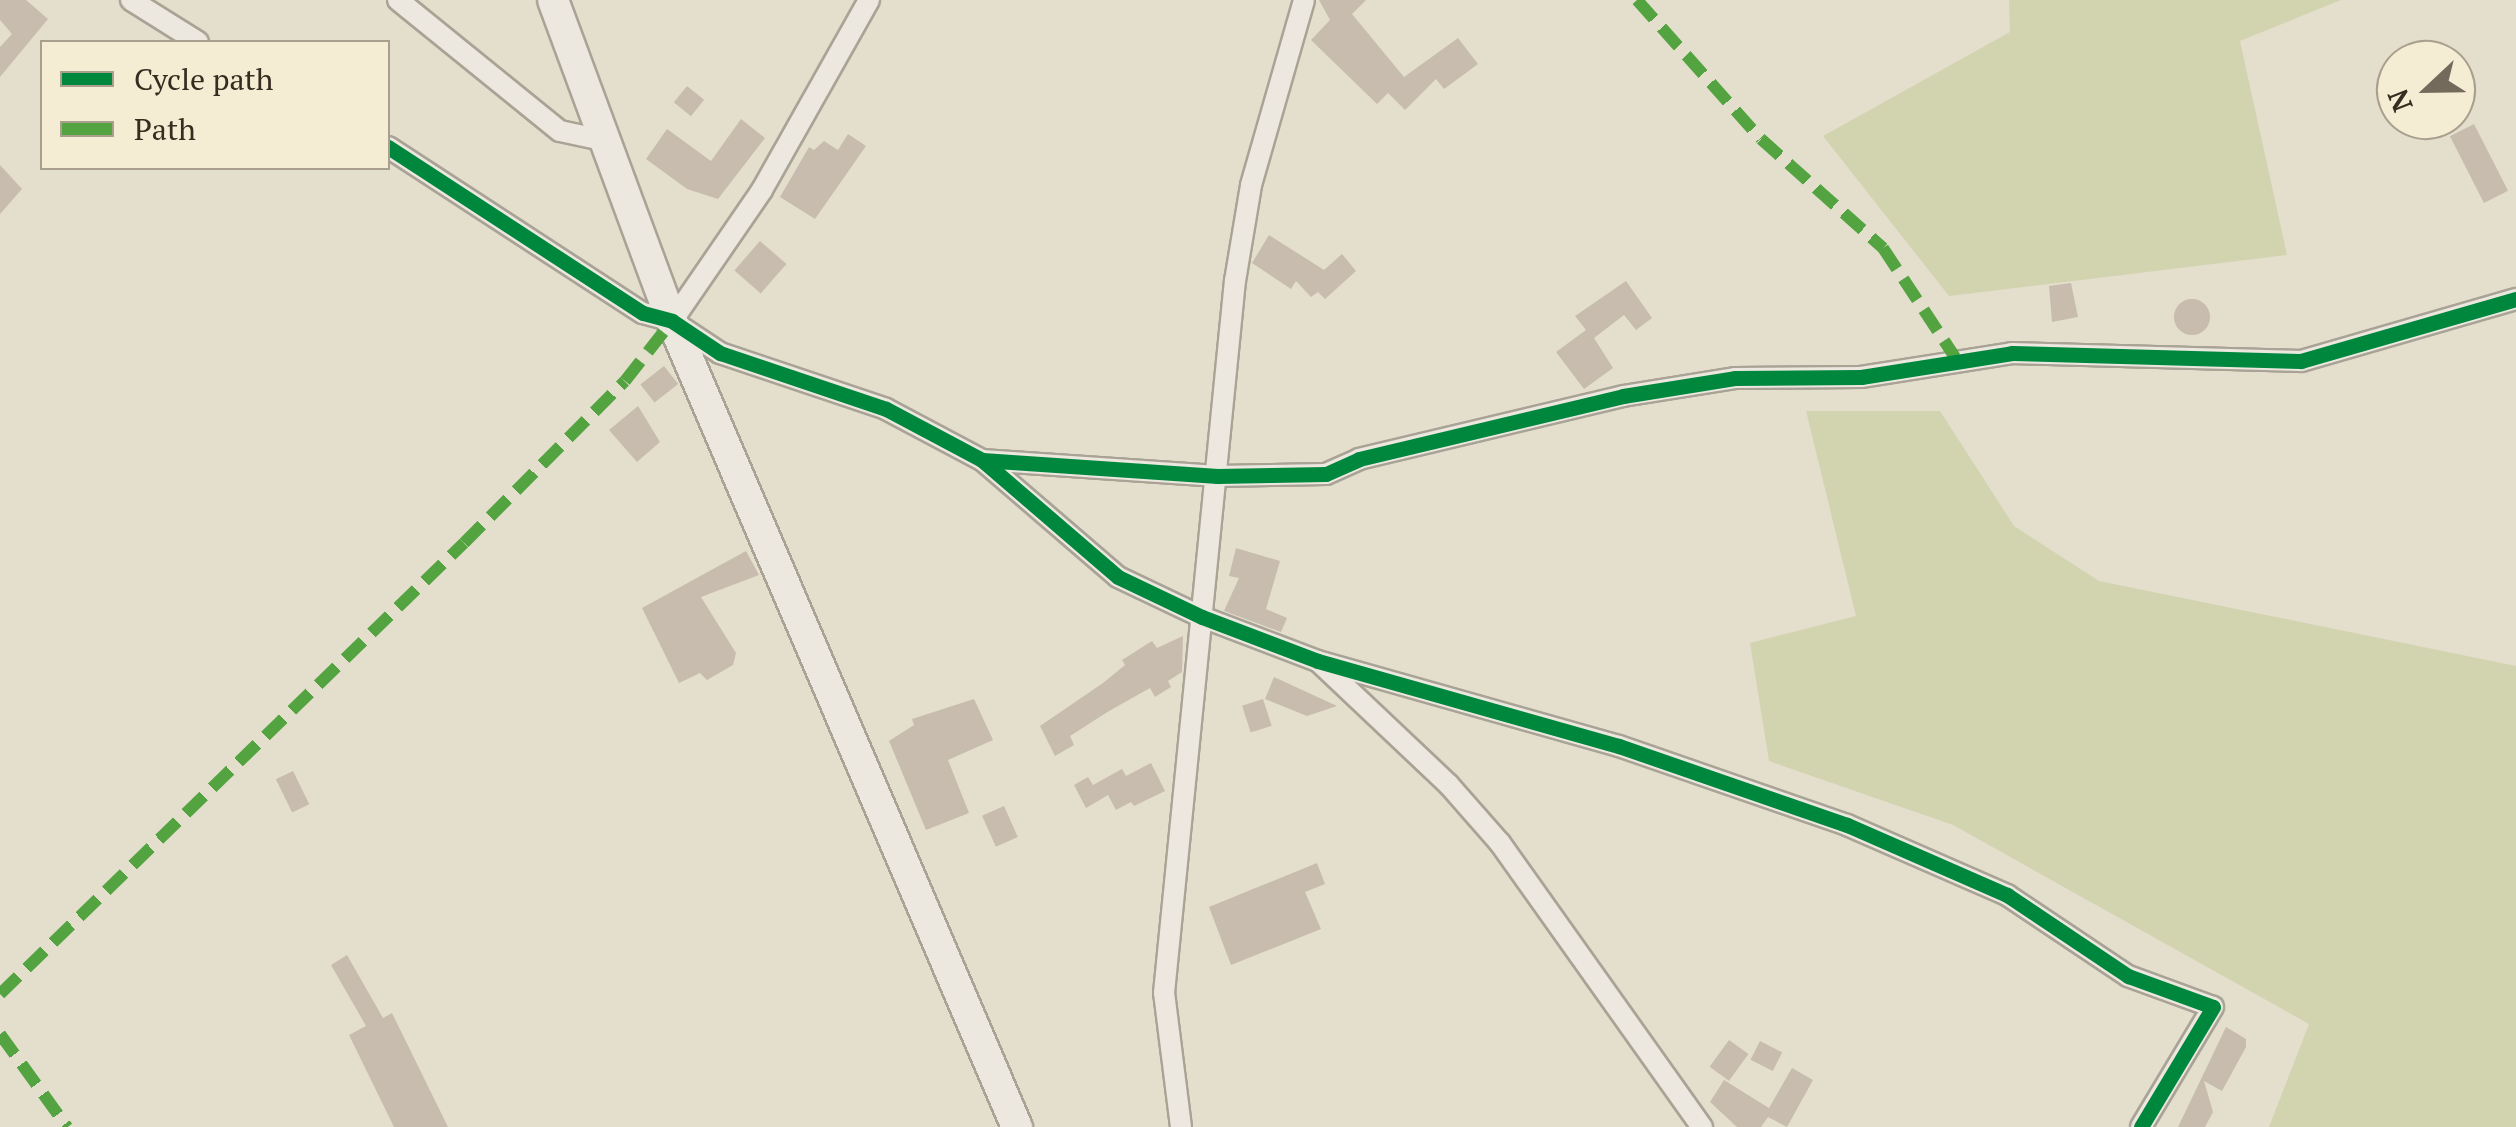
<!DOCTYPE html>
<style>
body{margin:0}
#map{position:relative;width:2516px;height:1127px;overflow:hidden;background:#e4decd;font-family:"PT Serif",serif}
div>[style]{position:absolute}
.green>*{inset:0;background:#d2d4b0}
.building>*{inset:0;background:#c8bcae;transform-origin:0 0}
.round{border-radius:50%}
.roads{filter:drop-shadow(2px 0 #a9a396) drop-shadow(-2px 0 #a9a396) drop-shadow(0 2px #a9a396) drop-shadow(0 -2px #a9a396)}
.street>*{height:20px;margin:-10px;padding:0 10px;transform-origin:10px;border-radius:10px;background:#ece8df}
.secondary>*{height:30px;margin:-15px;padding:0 15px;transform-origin:15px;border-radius:15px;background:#ece8df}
.quiet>*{height:12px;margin-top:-6px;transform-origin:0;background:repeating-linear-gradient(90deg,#53a441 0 25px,transparent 0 37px)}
.cycleway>*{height:15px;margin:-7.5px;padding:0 7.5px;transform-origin:7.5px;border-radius:7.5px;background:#00873e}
span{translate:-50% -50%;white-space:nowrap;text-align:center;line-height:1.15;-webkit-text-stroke:10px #f5ecd4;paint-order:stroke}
.legend{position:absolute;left:40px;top:40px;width:350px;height:130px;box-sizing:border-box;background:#f5ecd4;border:2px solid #a99f8c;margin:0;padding:12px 18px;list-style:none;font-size:30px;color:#382b1f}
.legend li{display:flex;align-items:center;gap:20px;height:50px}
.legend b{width:50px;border:2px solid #a99f8c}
.north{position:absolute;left:2376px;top:40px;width:100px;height:100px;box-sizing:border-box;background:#f5ecd4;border:2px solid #a99f8c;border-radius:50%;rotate:248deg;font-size:28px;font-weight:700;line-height:40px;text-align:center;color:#382b1f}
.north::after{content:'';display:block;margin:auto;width:35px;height:45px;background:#746a5c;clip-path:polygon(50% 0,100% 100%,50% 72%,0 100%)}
</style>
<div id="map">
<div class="green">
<div style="clip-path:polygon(2009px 0,2341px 0,2240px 41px,2287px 255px,1949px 296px,1823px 136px,2010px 32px)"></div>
<div style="clip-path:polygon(1806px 411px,1940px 411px,2014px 526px,2099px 581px,2516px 666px,2516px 1127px,2269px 1127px,2309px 1024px,1953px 825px,1769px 761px,1750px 643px,1856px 616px)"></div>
</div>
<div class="building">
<div style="clip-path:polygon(0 0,26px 0,48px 19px,0 77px,0 47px,12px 34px,0 20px)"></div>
<div style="clip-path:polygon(1319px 0,1366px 0,1352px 14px,1404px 77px,1458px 38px,1478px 64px,1444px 89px,1436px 79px,1405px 110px,1388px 93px,1377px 104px,1311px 40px,1330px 20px)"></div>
<div style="left:687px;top:86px;width:22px;height:21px;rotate:39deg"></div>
<div style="clip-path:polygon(741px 119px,765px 138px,718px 199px,687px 189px,646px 159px,667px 129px,711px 161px)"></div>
<div style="left:2474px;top:124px;width:75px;height:27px;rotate:63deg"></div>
<div style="clip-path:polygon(848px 134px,866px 146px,815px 219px,780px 197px,809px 147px,814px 150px,824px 141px,838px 150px)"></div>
<div style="clip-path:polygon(0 165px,22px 189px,0 214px)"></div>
<div style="clip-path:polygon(1269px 235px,1324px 270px,1342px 254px,1356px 271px,1325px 299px,1318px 292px,1311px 297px,1296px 281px,1291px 289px,1252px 263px)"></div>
<div style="left:760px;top:241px;width:35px;height:39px;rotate:41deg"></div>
<div style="clip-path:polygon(1626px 281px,1652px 318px,1636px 330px,1624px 315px,1594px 338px,1613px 368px,1584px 389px,1556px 352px,1586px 330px,1575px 316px)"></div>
<div style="clip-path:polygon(2071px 283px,2078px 317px,2052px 322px,2049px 286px)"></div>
<div class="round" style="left:2174px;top:299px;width:36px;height:36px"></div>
<div style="left:664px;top:366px;width:23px;height:30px;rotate:52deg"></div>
<div style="clip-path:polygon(638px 406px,660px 442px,637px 462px,609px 430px)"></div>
<div style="clip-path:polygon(1236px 548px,1280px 561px,1266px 609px,1287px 618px,1281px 632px,1224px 611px,1239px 578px,1229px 576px)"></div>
<div style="clip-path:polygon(746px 551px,759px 575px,701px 597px,736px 653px,733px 665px,707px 680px,700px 673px,679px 683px,642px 608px)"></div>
<div style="clip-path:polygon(1183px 636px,1182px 672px,1168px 681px,1171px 687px,1155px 697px,1150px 688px,1109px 711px,1070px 736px,1074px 745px,1055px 756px,1040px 726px,1103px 683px,1125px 665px,1122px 660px,1152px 641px,1157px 648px)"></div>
<div style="clip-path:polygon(1274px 677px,1337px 706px,1307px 716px,1265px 699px)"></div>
<div style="clip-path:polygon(974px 699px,993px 740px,948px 760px,969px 813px,926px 830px,889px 741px,914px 725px,912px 719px)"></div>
<div style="left:1263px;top:699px;width:28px;height:22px;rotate:72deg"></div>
<div style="clip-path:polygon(1151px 763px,1165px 791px,1134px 806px,1131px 802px,1116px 810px,1108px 795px,1086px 808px,1074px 785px,1088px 777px,1093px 785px,1122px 769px,1126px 776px)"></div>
<div style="left:293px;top:771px;width:37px;height:19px;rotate:64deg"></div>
<div style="left:1004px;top:806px;width:34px;height:24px;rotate:66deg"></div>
<div style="clip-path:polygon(1317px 863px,1325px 884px,1305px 892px,1321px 929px,1231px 965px,1209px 907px)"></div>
<div style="clip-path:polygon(347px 955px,383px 1018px,392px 1013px,448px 1127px,394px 1127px,349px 1035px,366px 1026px,331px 965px)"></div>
<div style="clip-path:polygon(2226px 1027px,2246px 1039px,2246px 1047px,2222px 1091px,2204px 1081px,2213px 1112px,2205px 1127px,2178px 1127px)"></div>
<div style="left:1729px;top:1040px;width:24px;height:33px;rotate:36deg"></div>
<div style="left:1760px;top:1041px;width:25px;height:21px;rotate:27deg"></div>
<div style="clip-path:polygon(1792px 1068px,1813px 1080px,1787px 1127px,1768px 1117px,1761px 1127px,1737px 1127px,1710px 1102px,1724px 1080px,1769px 1108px)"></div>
</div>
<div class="roads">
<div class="street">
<div style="left:131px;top:0;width:79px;rotate:32.1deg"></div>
<div style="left:398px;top:0;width:208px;rotate:39deg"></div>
<div style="left:560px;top:131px;width:43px;rotate:12.1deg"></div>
<div style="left:388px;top:147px;width:304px;rotate:33.1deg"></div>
<div style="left:643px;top:313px;width:30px;rotate:15deg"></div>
<div style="left:672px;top:321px;width:58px;rotate:33.7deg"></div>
<div style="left:720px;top:353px;width:175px;rotate:18.6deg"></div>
<div style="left:886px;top:409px;width:109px;rotate:28deg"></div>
<div style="left:982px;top:460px;width:179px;rotate:40.7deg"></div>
<div style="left:1118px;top:577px;width:93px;rotate:25.5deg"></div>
<div style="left:1202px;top:617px;width:124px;rotate:20.8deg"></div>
<div style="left:1318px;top:661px;width:313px;rotate:15.8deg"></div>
<div style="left:1619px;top:746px;width:241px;rotate:19.1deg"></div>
<div style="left:1847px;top:825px;width:175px;rotate:23.6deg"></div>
<div style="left:2007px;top:895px;width:146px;rotate:33.8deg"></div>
<div style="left:2128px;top:976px;width:90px;rotate:20deg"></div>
<div style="left:2213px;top:1007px;width:140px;rotate:121deg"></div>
<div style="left:672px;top:321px;width:159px;rotate:-55.5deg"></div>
<div style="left:762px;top:190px;width:218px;rotate:-60.6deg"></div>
<div style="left:982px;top:460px;width:236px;rotate:3.9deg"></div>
<div style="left:1217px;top:476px;width:109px;rotate:-1.1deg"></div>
<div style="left:1326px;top:474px;width:36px;rotate:-24deg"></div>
<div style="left:1359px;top:459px;width:271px;rotate:-13.4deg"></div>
<div style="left:1623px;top:396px;width:113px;rotate:-9.1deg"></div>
<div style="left:1735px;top:378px;width:126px;rotate:-0.5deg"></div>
<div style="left:1861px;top:377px;width:153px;rotate:-9deg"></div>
<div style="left:2012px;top:353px;width:289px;rotate:1.6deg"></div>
<div style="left:2301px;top:361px;width:224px;rotate:-16.1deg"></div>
<div style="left:1319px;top:662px;width:179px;rotate:43.4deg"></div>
<div style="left:1449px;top:785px;width:77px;rotate:48.7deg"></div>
<div style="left:1500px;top:843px;width:349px;rotate:54.6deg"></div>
<div style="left:1181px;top:1127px;width:135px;rotate:-97.2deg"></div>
<div style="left:1164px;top:993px;width:716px;rotate:-84.31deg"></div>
<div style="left:1235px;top:281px;width:97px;rotate:-80.5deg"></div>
<div style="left:1251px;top:185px;width:192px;rotate:-74deg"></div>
</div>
<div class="secondary">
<div style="left:553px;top:0;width:342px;rotate:69.7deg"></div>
<div style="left:672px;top:321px;width:877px;rotate:66.83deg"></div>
</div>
</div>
<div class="quiet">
<div style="left:1637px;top:0;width:186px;rotate:48.3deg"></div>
<div style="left:1761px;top:139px;width:164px;rotate:41.8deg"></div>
<div style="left:1883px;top:248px;width:131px;rotate:56.6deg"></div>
<div style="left:0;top:994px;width:647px;rotate:-44.19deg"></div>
<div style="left:464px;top:543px;width:228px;rotate:-45.2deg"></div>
<div style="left:625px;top:381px;width:76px;rotate:-51.9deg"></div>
<div style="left:0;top:1034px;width:115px;rotate:54.2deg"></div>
</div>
<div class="cycleway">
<div style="left:388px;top:147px;width:304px;rotate:33.1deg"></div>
<div style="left:643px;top:313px;width:30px;rotate:15deg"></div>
<div style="left:672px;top:321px;width:58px;rotate:33.7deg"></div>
<div style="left:720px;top:353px;width:175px;rotate:18.6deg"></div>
<div style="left:886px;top:409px;width:109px;rotate:28deg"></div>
<div style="left:982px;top:460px;width:179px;rotate:40.7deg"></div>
<div style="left:1118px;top:577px;width:93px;rotate:25.5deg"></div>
<div style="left:1202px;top:617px;width:124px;rotate:20.8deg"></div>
<div style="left:1318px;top:661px;width:313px;rotate:15.8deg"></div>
<div style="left:1619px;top:746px;width:241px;rotate:19.1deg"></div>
<div style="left:1847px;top:825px;width:175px;rotate:23.6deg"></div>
<div style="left:2007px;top:895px;width:146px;rotate:33.8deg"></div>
<div style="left:2128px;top:976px;width:90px;rotate:20deg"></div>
<div style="left:2213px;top:1007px;width:140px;rotate:121deg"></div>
<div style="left:982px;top:460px;width:236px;rotate:3.9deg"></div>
<div style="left:1217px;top:476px;width:109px;rotate:-1.1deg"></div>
<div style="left:1326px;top:474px;width:36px;rotate:-24deg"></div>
<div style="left:1359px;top:459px;width:271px;rotate:-13.4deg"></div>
<div style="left:1623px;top:396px;width:113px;rotate:-9.1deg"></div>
<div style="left:1735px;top:378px;width:126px;rotate:-0.5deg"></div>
<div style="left:1861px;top:377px;width:153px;rotate:-9deg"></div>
<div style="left:2012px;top:353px;width:289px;rotate:1.6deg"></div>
<div style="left:2301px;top:361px;width:224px;rotate:-16.1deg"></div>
</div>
<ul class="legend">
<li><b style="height:12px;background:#00873e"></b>Cycle path</li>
<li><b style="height:12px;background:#53a441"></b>Path</li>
</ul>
<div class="north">N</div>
</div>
